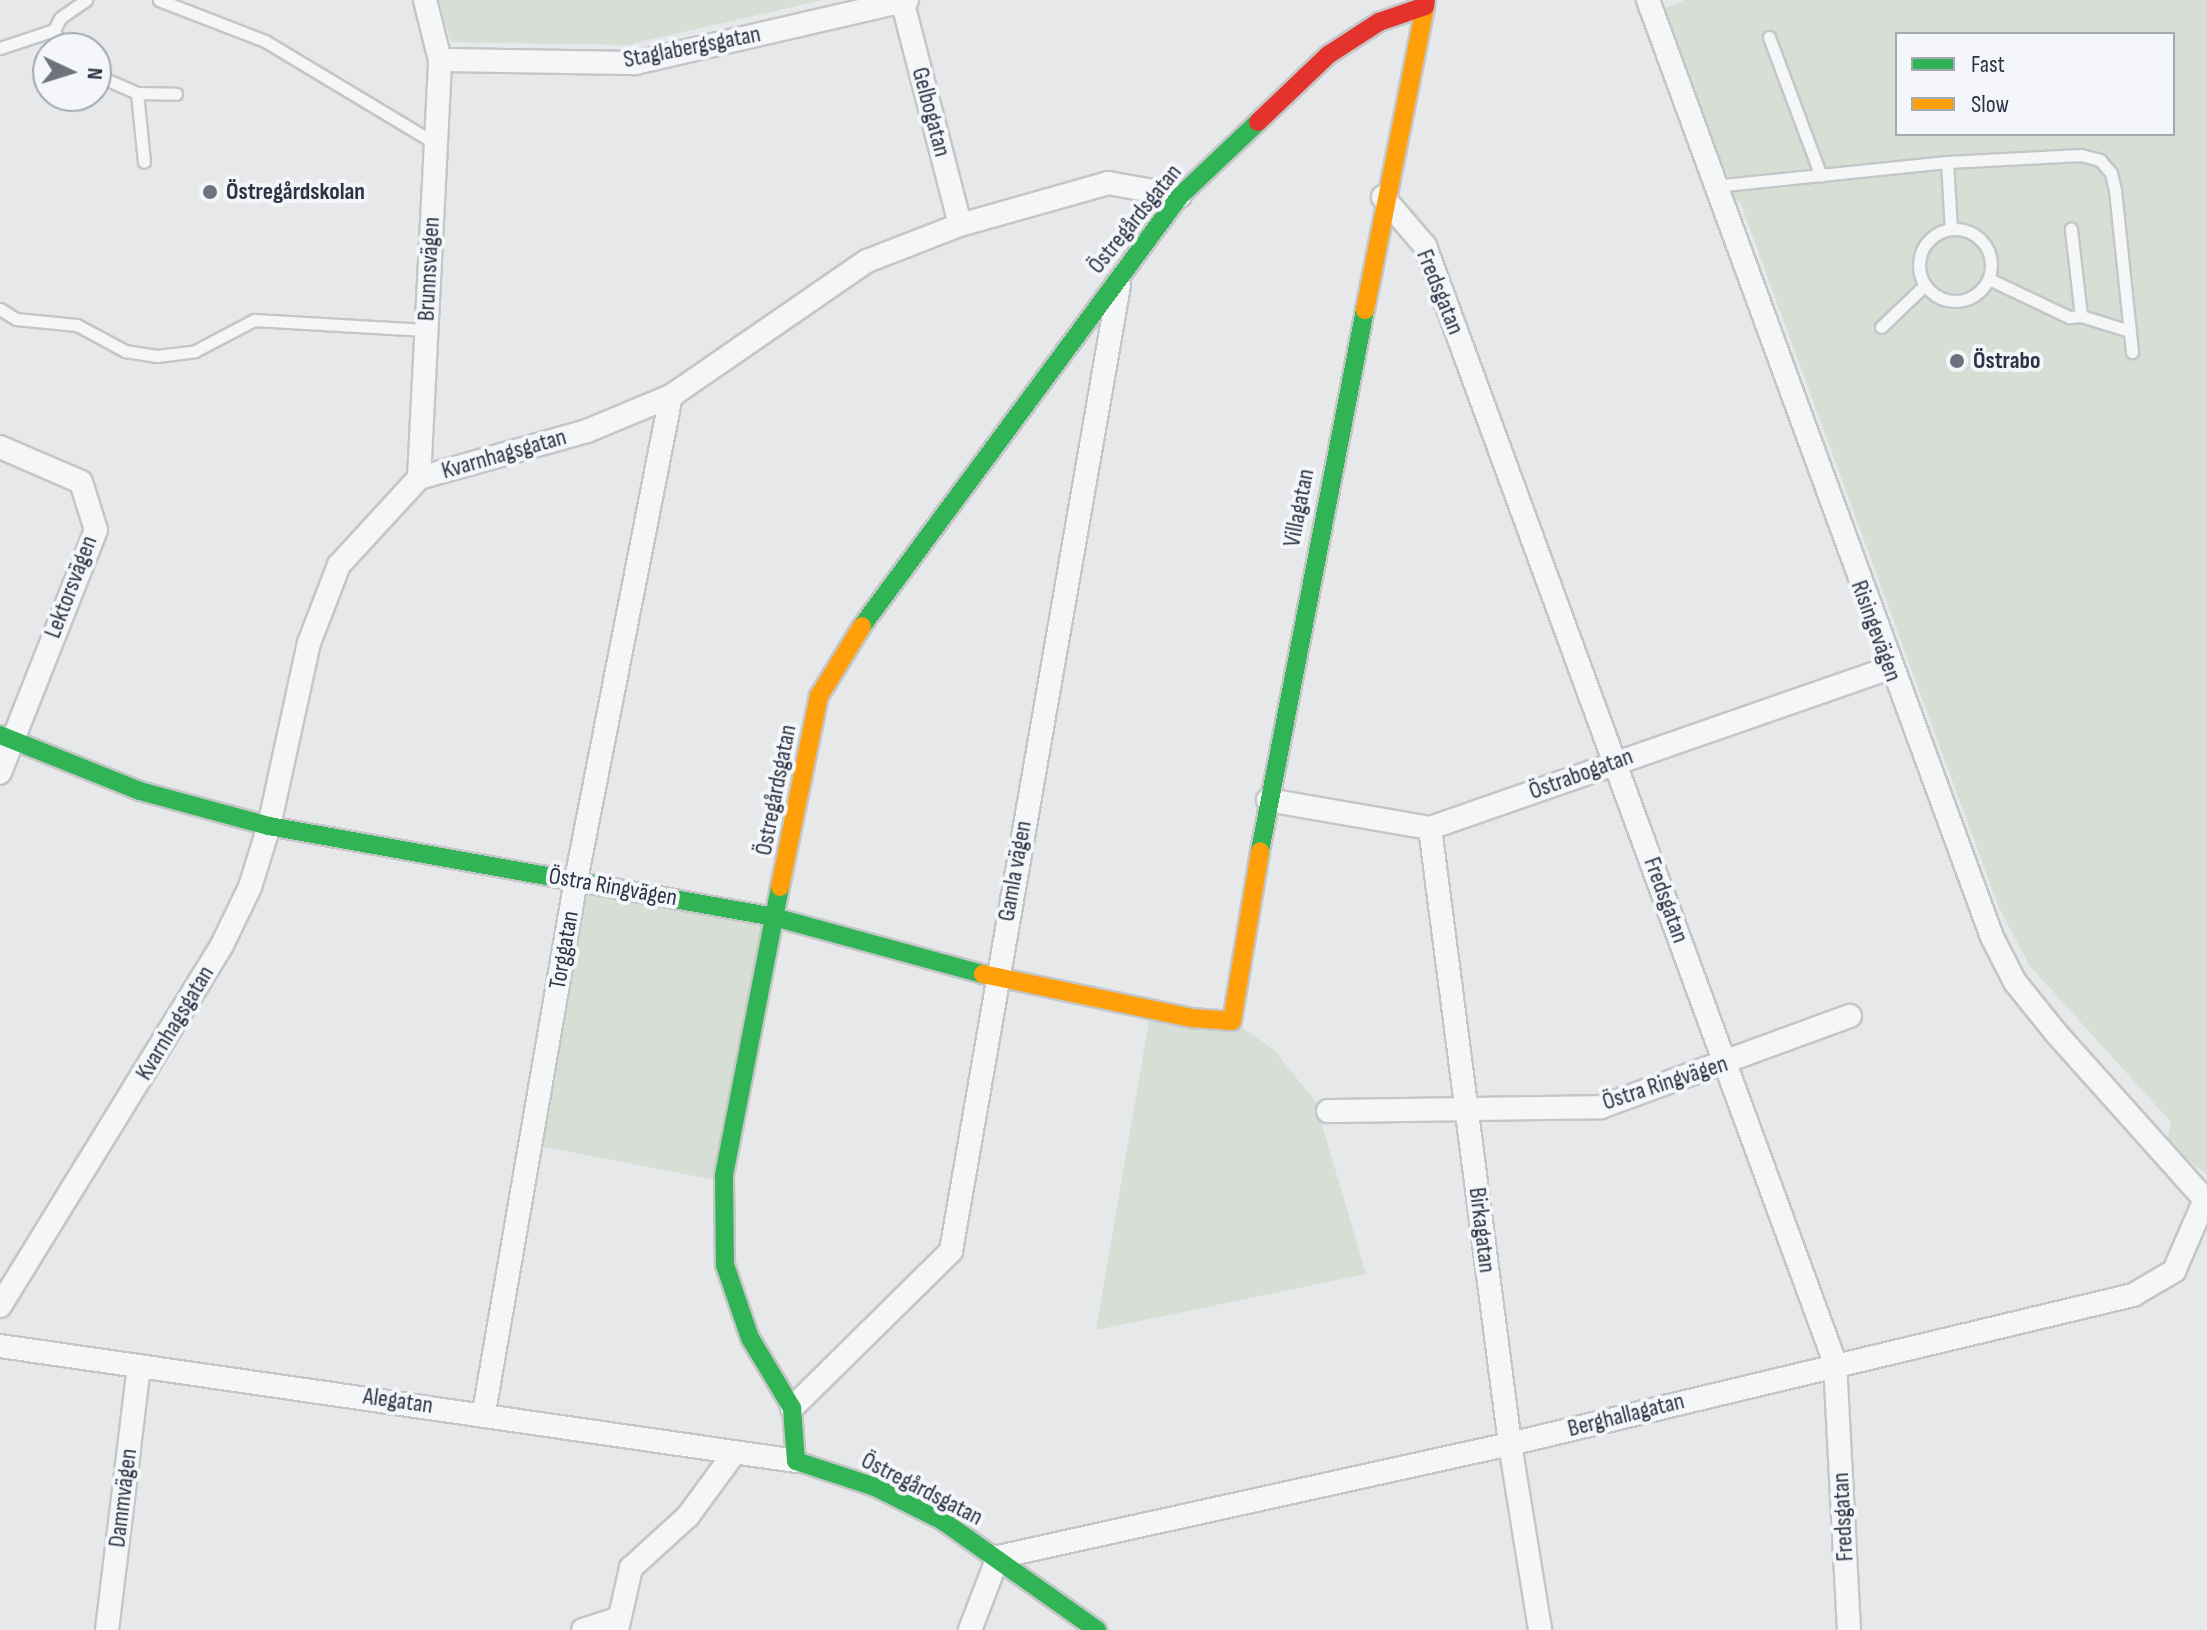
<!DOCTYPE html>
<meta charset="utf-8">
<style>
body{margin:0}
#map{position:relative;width:2207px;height:1630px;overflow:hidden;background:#e6e8ea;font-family:"Sofia Sans Condensed",sans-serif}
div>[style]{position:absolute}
.green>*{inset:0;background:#d6ded6;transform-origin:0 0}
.roads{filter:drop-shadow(2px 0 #c4c6c8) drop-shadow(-2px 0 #c4c6c8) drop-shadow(0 2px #c4c6c8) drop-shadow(0 -2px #c4c6c8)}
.lane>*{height:11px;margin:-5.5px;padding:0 5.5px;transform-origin:5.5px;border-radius:5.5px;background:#f5f6f7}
.lane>.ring{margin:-5.5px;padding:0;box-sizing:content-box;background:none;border:11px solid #f5f6f7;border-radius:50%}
.street>*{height:22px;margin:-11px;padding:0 11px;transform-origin:11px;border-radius:11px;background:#f5f6f7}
.fast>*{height:18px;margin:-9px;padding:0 9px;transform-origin:9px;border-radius:9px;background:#30b455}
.slow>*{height:18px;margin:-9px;padding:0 9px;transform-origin:9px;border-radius:9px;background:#ff9f0a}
.jam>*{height:18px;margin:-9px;padding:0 9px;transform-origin:9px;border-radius:9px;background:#e5322d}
.dots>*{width:22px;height:22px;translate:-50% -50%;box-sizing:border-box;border:4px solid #f4f6f9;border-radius:50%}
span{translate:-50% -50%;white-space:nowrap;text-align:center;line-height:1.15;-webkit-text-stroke:8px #f4f6f9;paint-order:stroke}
.street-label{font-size:24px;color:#2b3445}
.poi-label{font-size:24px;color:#2b3445;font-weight:700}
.left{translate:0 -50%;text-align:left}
.legend{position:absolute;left:1895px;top:32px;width:280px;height:104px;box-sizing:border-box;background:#f4f6f9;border:2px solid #a4a8b1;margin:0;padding:10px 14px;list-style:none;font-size:24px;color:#2b3445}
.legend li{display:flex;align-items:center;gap:16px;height:40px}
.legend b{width:40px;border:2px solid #a4a8b1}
.north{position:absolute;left:32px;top:32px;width:80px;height:80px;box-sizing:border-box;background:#f4f6f9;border:2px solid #a4a8b1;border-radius:50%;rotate:94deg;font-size:22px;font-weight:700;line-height:32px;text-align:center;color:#2b3445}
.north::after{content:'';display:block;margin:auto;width:28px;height:36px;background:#6c737f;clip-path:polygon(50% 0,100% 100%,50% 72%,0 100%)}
</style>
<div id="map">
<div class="green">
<div style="clip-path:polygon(437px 0,823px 0,627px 45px,451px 42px)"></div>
<div style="clip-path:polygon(evenodd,1685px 0,2207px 0,2207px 1175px,2175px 1149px,2168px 1137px,2171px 1122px,2029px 965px,1999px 908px,1740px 202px,1731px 199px,1663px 9px,1685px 0,1897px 34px,2173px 34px,2173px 134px,1897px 134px,1897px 34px)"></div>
<div style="left:576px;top:880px;width:201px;height:268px;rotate:11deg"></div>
<div style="clip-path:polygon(1151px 1009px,1232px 1021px,1273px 1049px,1315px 1101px,1366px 1274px,1096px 1330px)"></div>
</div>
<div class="roads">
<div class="lane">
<div style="left:159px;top:0;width:114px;rotate:21.1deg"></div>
<div style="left:265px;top:41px;width:198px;rotate:31deg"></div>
<div style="left:54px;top:30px;width:19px;rotate:72deg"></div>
<div style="left:1769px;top:37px;width:148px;rotate:69.5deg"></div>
<div style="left:0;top:48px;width:57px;rotate:-18.4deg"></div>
<div style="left:54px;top:30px;width:13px;rotate:-63deg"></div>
<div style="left:60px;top:18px;width:32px;rotate:-35deg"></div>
<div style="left:96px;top:75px;width:45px;rotate:23.7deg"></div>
<div style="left:137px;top:93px;width:39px;rotate:1deg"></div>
<div style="left:137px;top:93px;width:69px;rotate:84.2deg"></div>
<div style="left:1947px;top:162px;width:67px;rotate:86.6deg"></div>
<div style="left:1714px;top:186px;width:234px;rotate:-5.9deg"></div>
<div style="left:1947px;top:162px;width:134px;rotate:-3deg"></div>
<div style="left:2081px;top:155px;width:20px;rotate:15deg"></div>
<div style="left:2100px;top:160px;width:17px;rotate:50deg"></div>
<div style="left:2111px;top:173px;width:17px;rotate:77deg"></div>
<div style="left:2115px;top:190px;width:163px;rotate:84deg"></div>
<div class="ring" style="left:1919px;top:229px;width:61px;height:61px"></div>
<div style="left:1989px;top:279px;width:89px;rotate:25.4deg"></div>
<div style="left:2069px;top:317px;width:12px;rotate:-5deg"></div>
<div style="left:2081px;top:316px;width:88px;rotate:-96.6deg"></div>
<div style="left:0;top:309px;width:19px;rotate:32deg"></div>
<div style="left:16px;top:319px;width:61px;rotate:5.6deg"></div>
<div style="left:77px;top:325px;width:55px;rotate:28.4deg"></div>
<div style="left:125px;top:351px;width:32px;rotate:9deg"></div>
<div style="left:157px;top:356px;width:38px;rotate:-7deg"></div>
<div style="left:195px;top:351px;width:67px;rotate:-27.7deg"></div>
<div style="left:254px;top:320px;width:172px;rotate:3.3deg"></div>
<div style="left:2081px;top:316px;width:51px;rotate:17deg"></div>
<div style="left:1881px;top:327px;width:61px;rotate:-43.7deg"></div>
</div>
<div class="street">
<div style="left:425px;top:0;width:62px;rotate:76deg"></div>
<div style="left:440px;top:60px;width:195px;rotate:0.9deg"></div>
<div style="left:635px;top:63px;width:279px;rotate:-13deg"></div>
<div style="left:902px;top:0;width:232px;rotate:75.5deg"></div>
<div style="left:1648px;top:0;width:998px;rotate:69.84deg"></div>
<div style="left:1992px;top:937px;width:51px;rotate:62.9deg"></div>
<div style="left:2015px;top:982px;width:65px;rotate:51.2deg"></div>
<div style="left:2056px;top:1033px;width:227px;rotate:48.2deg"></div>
<div style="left:1383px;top:197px;width:65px;rotate:49.4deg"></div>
<div style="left:1425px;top:246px;width:1190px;rotate:69.84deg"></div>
<div style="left:1835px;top:1363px;width:267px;rotate:87deg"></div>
<div style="left:0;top:447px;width:88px;rotate:23.4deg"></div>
<div style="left:81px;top:482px;width:50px;rotate:72.6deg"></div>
<div style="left:96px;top:530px;width:261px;rotate:111.6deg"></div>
<div style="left:419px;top:478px;width:419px;rotate:-87.1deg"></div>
<div style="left:1268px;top:800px;width:164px;rotate:9.8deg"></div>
<div style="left:1430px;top:828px;width:486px;rotate:-19.2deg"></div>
<div style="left:1430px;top:828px;width:621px;rotate:82.6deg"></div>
<div style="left:1510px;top:1444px;width:188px;rotate:80.8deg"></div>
<div style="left:1328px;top:1111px;width:273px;rotate:-0.8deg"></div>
<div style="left:1601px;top:1107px;width:265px;rotate:-20.1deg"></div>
<div style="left:0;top:1306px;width:424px;rotate:-58.4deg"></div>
<div style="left:222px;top:945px;width:64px;rotate:-64.2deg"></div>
<div style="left:250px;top:887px;width:64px;rotate:-72.7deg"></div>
<div style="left:269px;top:826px;width:187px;rotate:-77.7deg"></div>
<div style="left:309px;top:643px;width:84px;rotate:-69deg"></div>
<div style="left:339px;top:565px;width:118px;rotate:-47.4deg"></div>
<div style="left:419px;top:478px;width:174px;rotate:-15.6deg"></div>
<div style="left:587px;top:431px;width:91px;rotate:-22.6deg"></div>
<div style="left:671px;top:396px;width:238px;rotate:-34.6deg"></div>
<div style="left:867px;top:261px;width:100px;rotate:-21.2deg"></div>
<div style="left:960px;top:225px;width:154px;rotate:-15.8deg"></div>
<div style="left:1108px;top:183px;width:73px;rotate:10.2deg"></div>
<div style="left:0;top:1346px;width:804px;rotate:8.22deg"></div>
<div style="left:792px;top:1408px;width:223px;rotate:-44.6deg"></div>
<div style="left:951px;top:1251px;width:980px;rotate:-80.13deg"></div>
<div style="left:484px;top:1412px;width:540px;rotate:-80.19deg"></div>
<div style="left:576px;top:880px;width:493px;rotate:-78.9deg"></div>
<div style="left:107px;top:1630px;width:266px;rotate:-83.1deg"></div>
<div style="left:583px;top:1630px;width:38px;rotate:-18deg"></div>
<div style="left:617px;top:1630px;width:64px;rotate:-77.3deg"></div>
<div style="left:631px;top:1568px;width:77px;rotate:-42.4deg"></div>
<div style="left:688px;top:1516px;width:74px;rotate:-53.7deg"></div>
<div style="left:970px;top:1630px;width:78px;rotate:-69deg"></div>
<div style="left:998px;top:1557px;width:524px;rotate:-12.45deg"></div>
<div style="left:1510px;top:1444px;width:641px;rotate:-13.45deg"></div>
<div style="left:2133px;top:1295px;width:48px;rotate:-30.3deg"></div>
<div style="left:2174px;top:1271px;width:75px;rotate:-66.5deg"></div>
</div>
<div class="fast">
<div style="left:862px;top:626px;width:535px;rotate:-53.52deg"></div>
<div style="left:1180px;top:196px;width:108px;rotate:-43.5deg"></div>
<div style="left:0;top:735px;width:151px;rotate:21.8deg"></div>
<div style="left:140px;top:791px;width:134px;rotate:15.2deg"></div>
<div style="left:269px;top:826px;width:513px;rotate:10.21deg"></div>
<div style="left:774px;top:917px;width:217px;rotate:15.3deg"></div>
<div style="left:1260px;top:851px;width:551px;rotate:-79.02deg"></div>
<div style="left:780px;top:887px;width:294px;rotate:101deg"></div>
<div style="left:724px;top:1176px;width:89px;rotate:89.4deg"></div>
<div style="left:725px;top:1265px;width:77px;rotate:71.1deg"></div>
<div style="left:750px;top:1338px;width:82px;rotate:59deg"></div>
<div style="left:792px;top:1408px;width:53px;rotate:85.7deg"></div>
<div style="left:796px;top:1461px;width:83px;rotate:18.2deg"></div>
<div style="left:875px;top:1487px;width:76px;rotate:26.6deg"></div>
<div style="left:943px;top:1521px;width:189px;rotate:35.3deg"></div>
</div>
<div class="slow">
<div style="left:1365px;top:310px;width:310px;rotate:-78.8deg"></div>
<div style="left:780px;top:887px;width:195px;rotate:-78.5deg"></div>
<div style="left:819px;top:696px;width:82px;rotate:-58.4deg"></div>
<div style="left:983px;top:974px;width:214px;rotate:11.9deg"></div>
<div style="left:1192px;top:1018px;width:40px;rotate:4.3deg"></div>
<div style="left:1232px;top:1021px;width:172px;rotate:-80.6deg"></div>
</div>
<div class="jam">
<div style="left:1258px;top:122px;width:97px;rotate:-43.7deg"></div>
<div style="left:1328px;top:55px;width:61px;rotate:-32.9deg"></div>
<div style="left:1379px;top:22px;width:49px;rotate:-19.2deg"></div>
<div style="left:1425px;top:6px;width:6px;rotate:-81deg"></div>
</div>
</div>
<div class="dots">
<div style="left:210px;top:192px;background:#6c737f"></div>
<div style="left:1957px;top:361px;background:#6c737f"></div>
</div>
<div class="street-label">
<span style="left:692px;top:47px;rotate:-11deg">Staglabergsgatan</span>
<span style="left:931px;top:112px;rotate:75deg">Gelbogatan</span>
<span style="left:1135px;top:219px;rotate:-51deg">Östregårdsgatan</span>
<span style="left:429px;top:269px;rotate:-87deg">Brunnsvägen</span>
<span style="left:1440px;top:292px;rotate:68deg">Fredsgatan</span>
<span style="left:504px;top:454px;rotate:-16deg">Kvarnhagsgatan</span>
<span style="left:1299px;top:508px;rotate:-79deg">Villagatan</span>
<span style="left:71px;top:587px;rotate:-69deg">Lektorsvägen</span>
<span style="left:1876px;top:631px;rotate:70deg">Risingevägen</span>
<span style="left:1581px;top:774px;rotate:-20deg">Östrabogatan</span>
<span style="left:776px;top:790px;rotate:-79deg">Östregårdsgatan</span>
<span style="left:1015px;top:871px;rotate:-80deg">Gamla vägen</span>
<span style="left:613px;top:887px;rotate:10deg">Östra Ringvägen</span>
<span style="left:1666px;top:900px;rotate:70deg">Fredsgatan</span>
<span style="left:564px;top:950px;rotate:-80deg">Torggatan</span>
<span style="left:175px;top:1023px;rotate:-59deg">Kvarnhagsgatan</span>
<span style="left:1665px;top:1083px;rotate:-18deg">Östra Ringvägen</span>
<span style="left:1482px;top:1230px;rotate:83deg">Birkagatan</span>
<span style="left:398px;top:1401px;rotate:8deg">Alegatan</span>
<span style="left:1626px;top:1415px;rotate:-14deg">Berghallagatan</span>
<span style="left:922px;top:1489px;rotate:27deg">Östregårdsgatan</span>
<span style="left:123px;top:1498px;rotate:-83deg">Dammvägen</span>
<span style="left:1843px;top:1517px;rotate:-93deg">Fredsgatan</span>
</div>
<div class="poi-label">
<span class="left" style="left:226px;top:192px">Östregårdskolan</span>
<span class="left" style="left:1973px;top:361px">Östrabo</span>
</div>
<ul class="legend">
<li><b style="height:10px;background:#30b455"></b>Fast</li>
<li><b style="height:10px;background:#ff9f0a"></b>Slow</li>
</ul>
<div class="north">N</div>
</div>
